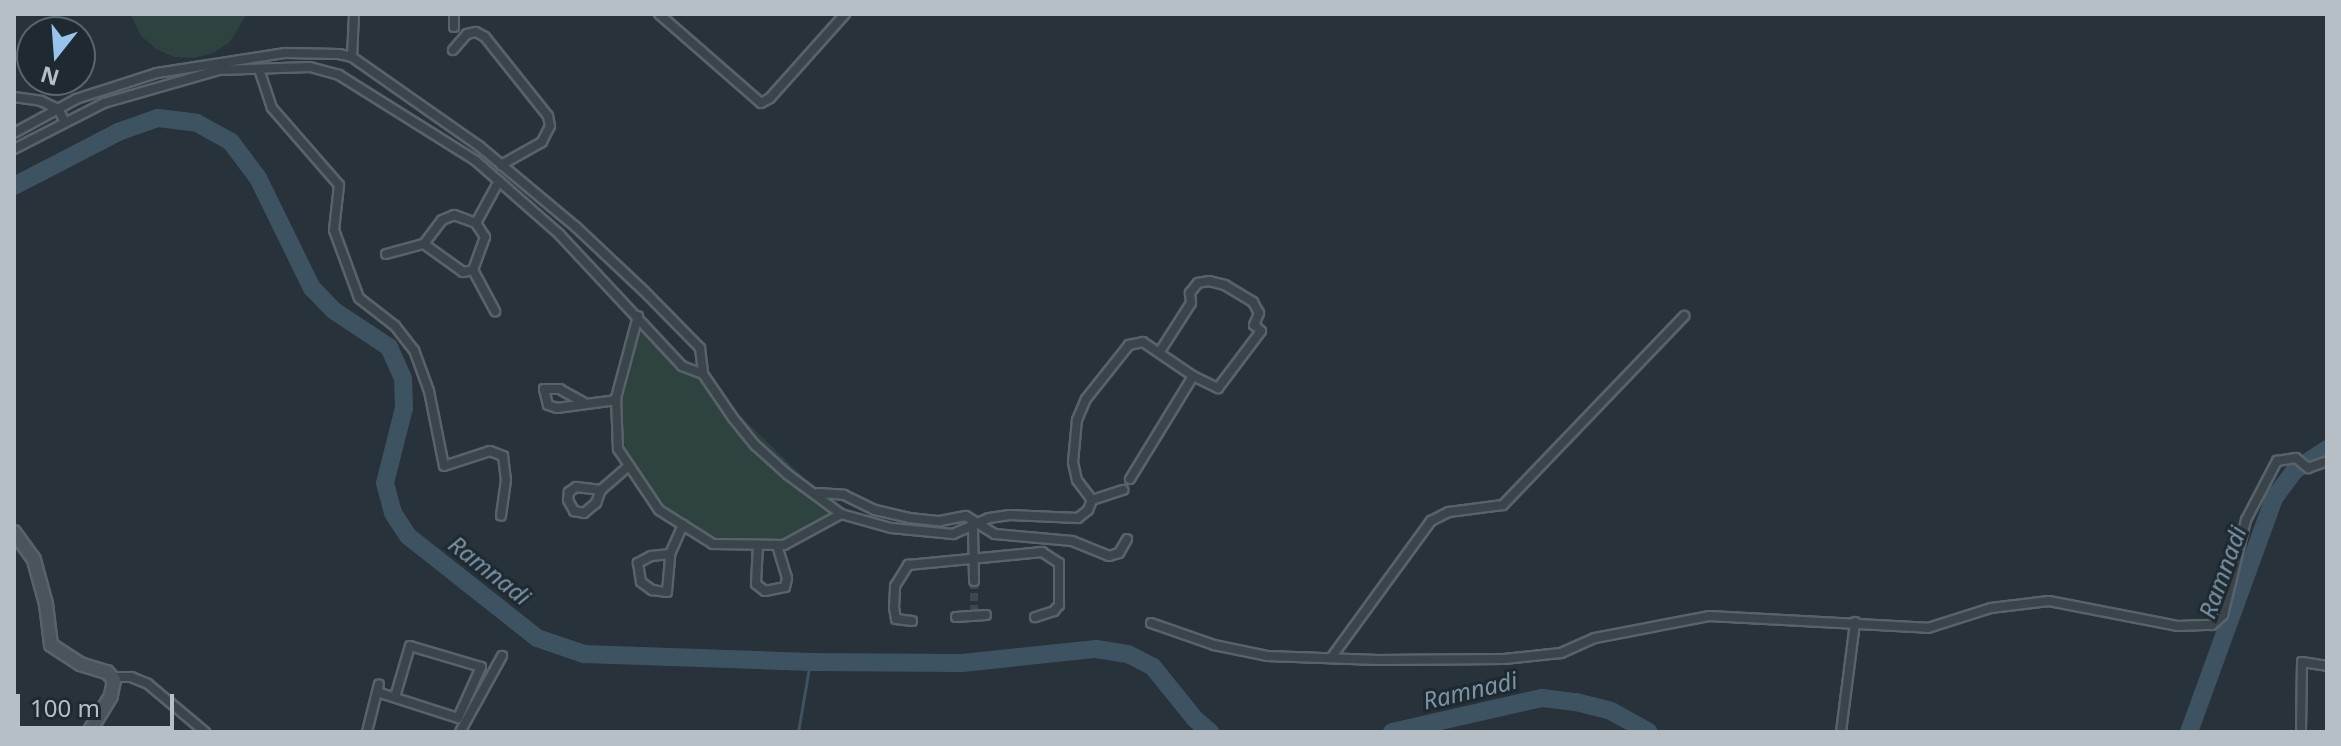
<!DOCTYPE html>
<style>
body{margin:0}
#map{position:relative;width:2341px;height:746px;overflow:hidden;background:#27323a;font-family:"Noto Sans",sans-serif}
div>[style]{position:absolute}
.green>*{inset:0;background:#2e423f}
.stream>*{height:3px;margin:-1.5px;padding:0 1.5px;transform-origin:1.5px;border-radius:1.5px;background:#3e5361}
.river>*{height:18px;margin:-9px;padding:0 9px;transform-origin:9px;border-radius:9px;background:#3e5361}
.street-tunnel>*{height:8px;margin-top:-4px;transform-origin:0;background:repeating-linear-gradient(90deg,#3c474f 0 8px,transparent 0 12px)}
.roads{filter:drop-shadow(2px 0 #586269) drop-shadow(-2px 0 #586269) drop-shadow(0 2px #586269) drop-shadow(0 -2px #586269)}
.street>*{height:8px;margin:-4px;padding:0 4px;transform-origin:4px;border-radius:4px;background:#3a444b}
.secondary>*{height:12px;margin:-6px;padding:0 6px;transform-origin:6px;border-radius:6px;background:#49545d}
span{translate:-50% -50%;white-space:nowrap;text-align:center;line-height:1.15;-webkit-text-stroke:6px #1f2930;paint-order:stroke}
.water-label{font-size:24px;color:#7a94a6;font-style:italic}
.frame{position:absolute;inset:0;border:16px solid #b6bfc6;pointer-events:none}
.north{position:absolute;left:16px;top:16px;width:80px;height:80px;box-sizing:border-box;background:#1f2930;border:2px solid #5b656c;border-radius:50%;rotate:197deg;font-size:22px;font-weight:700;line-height:32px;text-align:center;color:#b6bfc6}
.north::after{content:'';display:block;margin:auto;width:28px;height:36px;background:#96c4eb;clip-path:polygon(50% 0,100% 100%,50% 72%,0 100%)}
.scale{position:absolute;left:16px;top:694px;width:158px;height:36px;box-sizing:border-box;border:4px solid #b6bfc6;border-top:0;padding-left:10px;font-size:24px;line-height:28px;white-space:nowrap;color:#b6bfc6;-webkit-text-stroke:6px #1f2930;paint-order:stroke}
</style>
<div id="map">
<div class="green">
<div style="clip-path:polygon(130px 14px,247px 14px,230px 42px,213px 53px,194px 58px,174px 57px,156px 49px,141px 36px)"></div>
<div style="clip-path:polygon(638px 316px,841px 514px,784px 545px,713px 544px,659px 510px,618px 449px,616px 398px)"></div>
</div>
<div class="stream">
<div style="left:798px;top:732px;width:71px;rotate:-80.3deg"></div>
</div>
<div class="river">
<div style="left:14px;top:186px;width:117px;rotate:-27.4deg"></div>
<div style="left:118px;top:132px;width:42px;rotate:-19.3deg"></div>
<div style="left:158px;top:118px;width:39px;rotate:7deg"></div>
<div style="left:197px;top:123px;width:39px;rotate:29deg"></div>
<div style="left:231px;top:142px;width:45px;rotate:53.1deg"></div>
<div style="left:258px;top:178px;width:123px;rotate:63.9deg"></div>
<div style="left:312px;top:288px;width:30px;rotate:46deg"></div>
<div style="left:333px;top:310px;width:67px;rotate:33.5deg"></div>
<div style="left:389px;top:347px;width:34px;rotate:66deg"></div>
<div style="left:403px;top:378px;width:30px;rotate:88deg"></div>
<div style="left:404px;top:408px;width:77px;rotate:104.2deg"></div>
<div style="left:385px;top:483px;width:31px;rotate:75deg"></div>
<div style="left:393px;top:513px;width:27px;rotate:57deg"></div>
<div style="left:408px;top:536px;width:164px;rotate:38.3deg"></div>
<div style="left:537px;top:638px;width:50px;rotate:18.8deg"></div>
<div style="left:584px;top:654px;width:226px;rotate:2deg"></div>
<div style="left:810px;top:662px;width:152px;rotate:0.4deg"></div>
<div style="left:962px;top:663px;width:135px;rotate:-6deg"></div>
<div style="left:1096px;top:649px;width:32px;rotate:9deg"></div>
<div style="left:1128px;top:654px;width:28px;rotate:27deg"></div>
<div style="left:1153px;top:667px;width:67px;rotate:51.1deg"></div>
<div style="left:1195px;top:719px;width:20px;rotate:41deg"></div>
<div style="left:1392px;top:732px;width:154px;rotate:-12.8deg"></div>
<div style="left:1542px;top:698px;width:34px;rotate:7deg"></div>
<div style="left:1576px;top:702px;width:36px;rotate:14deg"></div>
<div style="left:1611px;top:711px;width:43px;rotate:28.9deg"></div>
<div style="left:2189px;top:732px;width:249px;rotate:-70deg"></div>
<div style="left:2274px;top:498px;width:35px;rotate:-53deg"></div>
<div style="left:2295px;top:470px;width:38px;rotate:-33deg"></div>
</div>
<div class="street-tunnel">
<div style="left:974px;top:581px;width:35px;rotate:90deg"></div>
</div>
<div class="roads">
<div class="street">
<div style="left:659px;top:14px;width:135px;rotate:41.1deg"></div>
<div style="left:761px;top:103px;width:10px;rotate:-29deg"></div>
<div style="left:770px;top:98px;width:113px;rotate:-48.2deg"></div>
<div style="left:454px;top:27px;width:13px;rotate:-90deg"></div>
<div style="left:453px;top:50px;width:21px;rotate:-49deg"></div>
<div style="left:467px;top:34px;width:9px;rotate:-13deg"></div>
<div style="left:476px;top:32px;width:10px;rotate:29deg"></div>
<div style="left:485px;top:37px;width:101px;rotate:51.4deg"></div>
<div style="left:548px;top:116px;width:10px;rotate:79deg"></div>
<div style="left:550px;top:126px;width:18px;rotate:117deg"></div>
<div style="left:542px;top:142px;width:47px;rotate:150.7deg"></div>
<div style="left:352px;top:57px;width:43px;rotate:-87.3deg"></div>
<div style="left:259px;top:69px;width:41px;rotate:71.6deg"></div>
<div style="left:272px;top:108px;width:102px;rotate:49deg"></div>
<div style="left:339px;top:185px;width:45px;rotate:96.3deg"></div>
<div style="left:334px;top:230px;width:72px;rotate:69.8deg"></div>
<div style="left:359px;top:298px;width:46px;rotate:37.9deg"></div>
<div style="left:395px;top:326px;width:31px;rotate:52deg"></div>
<div style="left:414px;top:350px;width:44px;rotate:69.9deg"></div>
<div style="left:429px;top:391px;width:76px;rotate:78.7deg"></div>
<div style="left:444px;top:466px;width:48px;rotate:-18.1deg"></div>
<div style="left:490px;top:451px;width:14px;rotate:21deg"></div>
<div style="left:503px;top:456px;width:24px;rotate:83deg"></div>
<div style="left:506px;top:480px;width:36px;rotate:98deg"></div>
<div style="left:14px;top:97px;width:27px;rotate:8deg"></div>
<div style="left:41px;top:101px;width:19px;rotate:25deg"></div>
<div style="left:58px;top:109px;width:15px;rotate:62deg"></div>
<div style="left:14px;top:133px;width:71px;rotate:-28.7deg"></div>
<div style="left:76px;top:99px;width:85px;rotate:-17.8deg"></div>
<div style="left:157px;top:73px;width:130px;rotate:-8.9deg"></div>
<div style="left:285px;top:53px;width:54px;rotate:1.1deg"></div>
<div style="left:339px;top:54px;width:13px;rotate:13deg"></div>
<div style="left:352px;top:57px;width:155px;rotate:35deg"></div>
<div style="left:479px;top:146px;width:126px;rotate:39.9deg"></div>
<div style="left:576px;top:227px;width:93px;rotate:43.3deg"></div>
<div style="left:644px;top:291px;width:80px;rotate:45.5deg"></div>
<div style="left:700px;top:348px;width:26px;rotate:83deg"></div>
<div style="left:703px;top:374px;width:53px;rotate:55.7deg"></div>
<div style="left:733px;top:418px;width:35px;rotate:51deg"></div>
<div style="left:755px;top:445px;width:43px;rotate:42.2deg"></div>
<div style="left:787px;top:474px;width:67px;rotate:36.5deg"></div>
<div style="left:841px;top:514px;width:52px;rotate:15.6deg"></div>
<div style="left:891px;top:528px;width:62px;rotate:5.5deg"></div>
<div style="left:953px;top:534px;width:39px;rotate:-24deg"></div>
<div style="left:989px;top:518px;width:21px;rotate:-8deg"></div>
<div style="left:1010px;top:515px;width:68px;rotate:2.5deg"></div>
<div style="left:1078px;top:518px;width:13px;rotate:-39deg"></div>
<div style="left:1088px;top:510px;width:11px;rotate:-68deg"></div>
<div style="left:1092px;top:500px;width:25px;rotate:-127deg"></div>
<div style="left:1077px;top:480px;width:18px;rotate:-103deg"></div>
<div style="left:1073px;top:462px;width:42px;rotate:-84.6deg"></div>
<div style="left:1077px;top:420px;width:23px;rotate:-67deg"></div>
<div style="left:1086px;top:399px;width:69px;rotate:-51.5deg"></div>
<div style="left:1129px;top:345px;width:14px;rotate:-12deg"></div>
<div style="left:1143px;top:342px;width:60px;rotate:34.2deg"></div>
<div style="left:1193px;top:376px;width:28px;rotate:26deg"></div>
<div style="left:1218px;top:388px;width:71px;rotate:-53deg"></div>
<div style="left:1261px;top:331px;width:9px;rotate:-139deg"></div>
<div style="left:1254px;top:325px;width:13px;rotate:-67deg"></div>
<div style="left:1259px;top:313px;width:13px;rotate:-119deg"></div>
<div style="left:1253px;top:302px;width:33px;rotate:-149deg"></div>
<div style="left:1225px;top:285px;width:16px;rotate:-166deg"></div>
<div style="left:1209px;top:281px;width:11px;rotate:170deg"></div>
<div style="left:1198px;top:283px;width:13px;rotate:129deg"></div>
<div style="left:1190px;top:293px;width:10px;rotate:84deg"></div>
<div style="left:1191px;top:303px;width:59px;rotate:122.6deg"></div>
<div style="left:14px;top:149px;width:101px;rotate:-27.1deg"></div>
<div style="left:104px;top:103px;width:120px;rotate:-16deg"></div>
<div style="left:219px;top:70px;width:91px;rotate:-1.9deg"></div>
<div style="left:310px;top:67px;width:30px;rotate:15deg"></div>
<div style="left:339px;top:75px;width:162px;rotate:32.1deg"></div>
<div style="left:476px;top:161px;width:111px;rotate:41.3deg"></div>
<div style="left:559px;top:234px;width:180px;rotate:47deg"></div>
<div style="left:682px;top:366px;width:22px;rotate:21deg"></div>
<div style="left:476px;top:223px;width:23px;rotate:-160deg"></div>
<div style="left:454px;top:215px;width:13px;rotate:157deg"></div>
<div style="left:442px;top:220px;width:30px;rotate:127deg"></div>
<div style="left:424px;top:244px;width:48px;rotate:35.7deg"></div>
<div style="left:463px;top:272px;width:10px;rotate:-11deg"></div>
<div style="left:473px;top:270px;width:35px;rotate:-70deg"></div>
<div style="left:485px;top:237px;width:17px;rotate:-123deg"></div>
<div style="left:476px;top:223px;width:48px;rotate:-61.3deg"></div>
<div style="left:386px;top:254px;width:39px;rotate:-15deg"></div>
<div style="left:473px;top:270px;width:47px;rotate:61.8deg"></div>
<div style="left:638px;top:316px;width:85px;rotate:105deg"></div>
<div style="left:616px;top:398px;width:51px;rotate:87.8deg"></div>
<div style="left:618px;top:449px;width:73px;rotate:56.1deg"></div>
<div style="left:659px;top:510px;width:64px;rotate:32.2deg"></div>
<div style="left:713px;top:544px;width:71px;rotate:0.8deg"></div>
<div style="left:784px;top:545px;width:65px;rotate:-28.5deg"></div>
<div style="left:583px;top:402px;width:26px;rotate:-151deg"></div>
<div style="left:560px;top:389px;width:16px;rotate:180deg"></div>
<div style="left:544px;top:389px;width:16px;rotate:76deg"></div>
<div style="left:548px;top:405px;width:9px;rotate:18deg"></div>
<div style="left:557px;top:408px;width:60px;rotate:-7.7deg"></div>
<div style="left:1130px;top:479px;width:121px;rotate:-58.5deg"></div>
<div style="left:601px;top:490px;width:25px;rotate:-173deg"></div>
<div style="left:576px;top:487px;width:9px;rotate:144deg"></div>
<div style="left:569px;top:492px;width:8px;rotate:97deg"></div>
<div style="left:568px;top:500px;width:13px;rotate:61deg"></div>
<div style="left:574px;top:511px;width:10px;rotate:11deg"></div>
<div style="left:584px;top:513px;width:16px;rotate:-40deg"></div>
<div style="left:596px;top:503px;width:14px;rotate:-69deg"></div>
<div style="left:601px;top:490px;width:37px;rotate:-41deg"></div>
<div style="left:818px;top:493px;width:26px;rotate:4deg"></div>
<div style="left:844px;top:495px;width:34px;rotate:26deg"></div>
<div style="left:875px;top:510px;width:35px;rotate:13deg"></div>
<div style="left:909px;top:518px;width:31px;rotate:6deg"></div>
<div style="left:940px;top:521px;width:26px;rotate:-11deg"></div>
<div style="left:966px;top:516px;width:34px;rotate:32deg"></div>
<div style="left:995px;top:534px;width:77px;rotate:5.2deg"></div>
<div style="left:1072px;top:541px;width:40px;rotate:22deg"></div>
<div style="left:1109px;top:556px;width:10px;rotate:-17deg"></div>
<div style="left:1119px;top:553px;width:16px;rotate:-60deg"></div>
<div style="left:1092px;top:500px;width:33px;rotate:-18deg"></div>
<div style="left:973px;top:527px;width:54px;rotate:88.9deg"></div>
<div style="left:758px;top:545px;width:39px;rotate:93deg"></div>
<div style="left:756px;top:584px;width:11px;rotate:38deg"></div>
<div style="left:765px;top:591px;width:20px;rotate:-11deg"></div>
<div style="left:785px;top:587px;width:9px;rotate:-77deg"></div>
<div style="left:787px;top:578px;width:34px;rotate:-107deg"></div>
<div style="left:670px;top:554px;width:19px;rotate:174deg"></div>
<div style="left:651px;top:556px;width:15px;rotate:152deg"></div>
<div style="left:638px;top:563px;width:19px;rotate:81deg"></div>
<div style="left:641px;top:582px;width:14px;rotate:36deg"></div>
<div style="left:652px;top:590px;width:15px;rotate:8deg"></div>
<div style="left:667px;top:592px;width:38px;rotate:-85deg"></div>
<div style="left:670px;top:554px;width:32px;rotate:-66deg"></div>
<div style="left:956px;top:617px;width:30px;rotate:-4deg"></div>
<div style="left:912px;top:621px;width:16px;rotate:-173deg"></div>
<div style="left:896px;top:619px;width:11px;rotate:-100deg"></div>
<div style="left:894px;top:608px;width:22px;rotate:-87deg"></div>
<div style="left:895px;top:586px;width:25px;rotate:-58deg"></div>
<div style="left:908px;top:565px;width:135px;rotate:-5.5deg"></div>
<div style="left:1042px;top:552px;width:20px;rotate:33deg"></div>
<div style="left:1059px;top:563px;width:42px;rotate:90deg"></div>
<div style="left:1059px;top:605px;width:8px;rotate:130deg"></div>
<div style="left:1054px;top:611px;width:20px;rotate:162deg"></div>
<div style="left:1151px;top:623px;width:67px;rotate:19.2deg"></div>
<div style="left:1214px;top:645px;width:54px;rotate:11.7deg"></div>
<div style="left:1267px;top:656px;width:111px;rotate:2.1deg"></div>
<div style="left:1378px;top:660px;width:126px;rotate:-0.5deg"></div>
<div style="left:1504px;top:659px;width:57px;rotate:-6deg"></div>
<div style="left:1561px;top:653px;width:37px;rotate:-24deg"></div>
<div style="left:1595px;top:638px;width:116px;rotate:-10.9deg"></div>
<div style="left:1709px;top:616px;width:219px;rotate:3.1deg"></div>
<div style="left:1928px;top:628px;width:66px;rotate:-17.6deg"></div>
<div style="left:1991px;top:608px;width:58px;rotate:-6.9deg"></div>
<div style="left:2049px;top:601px;width:131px;rotate:11deg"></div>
<div style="left:2178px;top:626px;width:34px;rotate:-2deg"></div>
<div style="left:2212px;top:625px;width:15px;rotate:-42deg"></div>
<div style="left:2223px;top:615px;width:98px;rotate:-76.4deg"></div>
<div style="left:2246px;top:520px;width:67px;rotate:-62.3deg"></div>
<div style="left:2277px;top:461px;width:19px;rotate:-9deg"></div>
<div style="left:2296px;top:458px;width:16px;rotate:40deg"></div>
<div style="left:2308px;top:468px;width:20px;rotate:-20deg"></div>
<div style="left:1331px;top:658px;width:170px;rotate:-53.9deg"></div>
<div style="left:1431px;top:521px;width:20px;rotate:-27deg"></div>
<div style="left:1449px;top:512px;width:54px;rotate:-7.4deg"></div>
<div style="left:1503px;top:505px;width:262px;rotate:-46.2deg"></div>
<div style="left:111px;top:677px;width:20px"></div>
<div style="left:131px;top:677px;width:18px;rotate:22deg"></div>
<div style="left:148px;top:684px;width:75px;rotate:40.1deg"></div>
<div style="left:377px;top:692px;width:85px;rotate:17.8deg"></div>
<div style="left:458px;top:718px;width:56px;rotate:-65.7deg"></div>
<div style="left:481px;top:667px;width:74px;rotate:-163.5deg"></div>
<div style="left:410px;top:646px;width:53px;rotate:106.4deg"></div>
<div style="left:367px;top:732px;width:49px;rotate:-76deg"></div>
<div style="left:460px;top:732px;width:87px;rotate:-61.1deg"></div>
<div style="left:1841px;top:732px;width:111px;rotate:-82.7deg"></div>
<div style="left:2301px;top:732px;width:70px;rotate:-89.2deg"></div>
<div style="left:2302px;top:662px;width:25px;rotate:9deg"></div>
</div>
<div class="secondary">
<div style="left:14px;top:532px;width:34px;rotate:54deg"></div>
<div style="left:34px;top:560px;width:46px;rotate:74.7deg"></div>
<div style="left:46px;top:604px;width:41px;rotate:83deg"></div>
<div style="left:51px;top:645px;width:35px;rotate:33deg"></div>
<div style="left:80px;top:664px;width:28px;rotate:17deg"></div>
<div style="left:107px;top:672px;width:11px;rotate:49deg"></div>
<div style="left:114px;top:680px;width:16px;rotate:101deg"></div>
<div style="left:111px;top:696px;width:42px;rotate:121.4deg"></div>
</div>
</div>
<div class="water-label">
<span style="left:490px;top:570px;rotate:38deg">Ramnadi</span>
<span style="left:2222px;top:572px;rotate:-70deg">Ramnadi</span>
<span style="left:1470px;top:690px;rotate:-13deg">Ramnadi</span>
</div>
<div class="frame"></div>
<div class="north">N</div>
<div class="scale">100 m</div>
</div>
